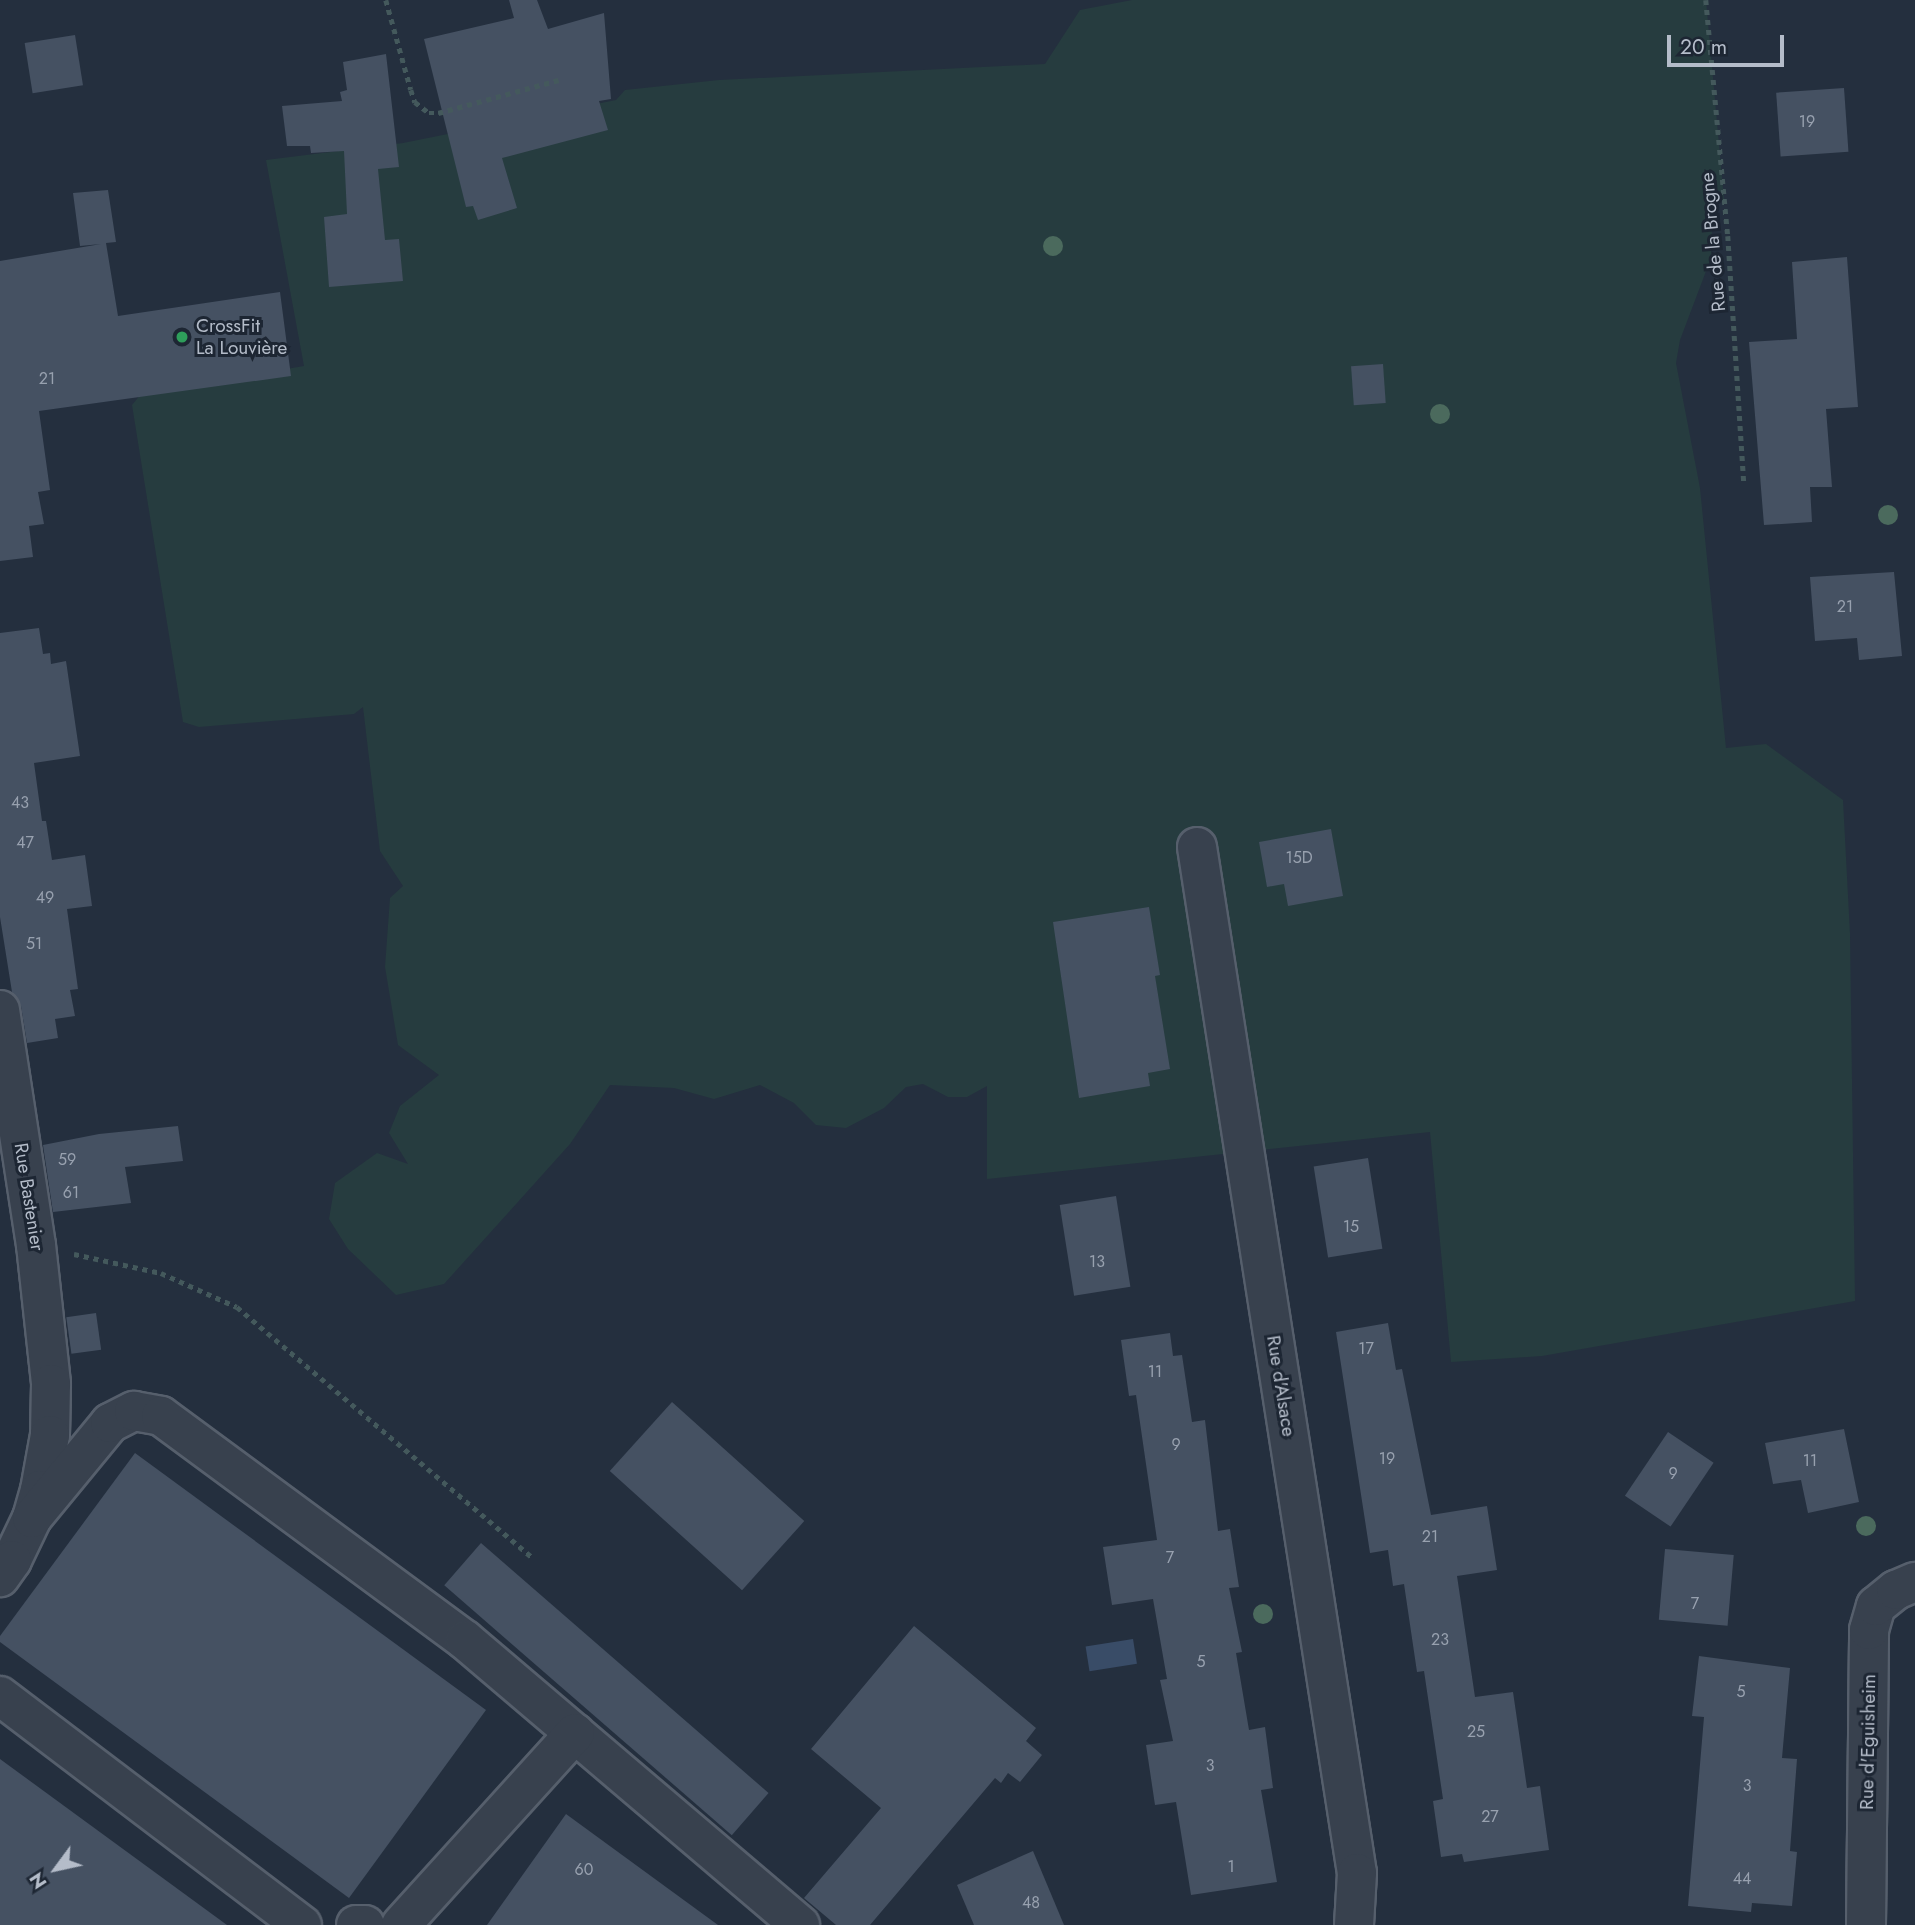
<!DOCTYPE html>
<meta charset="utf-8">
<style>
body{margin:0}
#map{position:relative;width:1915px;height:1925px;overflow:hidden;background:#242f3e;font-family:Jost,sans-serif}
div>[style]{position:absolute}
.green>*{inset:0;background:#263c3f}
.water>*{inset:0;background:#394c67;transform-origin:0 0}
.building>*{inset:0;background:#455162;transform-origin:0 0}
.path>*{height:4.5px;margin-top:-2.25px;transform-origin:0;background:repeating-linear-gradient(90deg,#44595c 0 5px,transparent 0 10px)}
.roads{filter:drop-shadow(2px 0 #565f6c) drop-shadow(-2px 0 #565f6c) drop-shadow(0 2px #565f6c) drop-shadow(0 -2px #565f6c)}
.minor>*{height:38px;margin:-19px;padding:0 19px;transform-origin:19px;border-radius:19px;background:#38414e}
.trees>*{width:20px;height:20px;margin:-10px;border-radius:50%;background:#4b6a5d}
.dots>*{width:19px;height:19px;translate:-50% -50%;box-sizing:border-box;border:4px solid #1d2633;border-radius:50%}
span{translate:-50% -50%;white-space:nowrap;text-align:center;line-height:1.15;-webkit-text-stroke:6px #1d2633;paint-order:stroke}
.number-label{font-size:16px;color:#98a1af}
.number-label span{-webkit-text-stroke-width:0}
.street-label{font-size:19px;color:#b4bcc9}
.poi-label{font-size:19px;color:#b4bcc9}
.left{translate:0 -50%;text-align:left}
.north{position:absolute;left:21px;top:1834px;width:70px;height:70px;-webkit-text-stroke:5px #1d2633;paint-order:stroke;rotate:237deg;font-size:19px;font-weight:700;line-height:28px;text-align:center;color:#b4bcc9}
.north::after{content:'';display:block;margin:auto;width:24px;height:32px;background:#b4bcc9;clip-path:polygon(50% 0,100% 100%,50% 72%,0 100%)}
.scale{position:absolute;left:1667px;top:35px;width:117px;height:32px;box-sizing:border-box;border:4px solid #b4bcc9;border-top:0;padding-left:9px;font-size:21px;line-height:24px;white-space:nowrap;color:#b4bcc9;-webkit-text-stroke:5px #1d2633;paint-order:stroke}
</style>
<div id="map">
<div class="green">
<div style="clip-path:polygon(1132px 0,1706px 0,1724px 200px,1713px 201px,1711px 258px,1680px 340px,1676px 363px,1700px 488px,1726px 748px,1766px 744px,1843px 800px,1850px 934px,1855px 1301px,1542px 1356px,1451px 1362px,1430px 1132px,987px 1179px,987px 1086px,967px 1097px,948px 1097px,923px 1084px,906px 1087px,884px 1108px,846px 1128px,816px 1125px,794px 1103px,760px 1085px,714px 1099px,674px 1088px,610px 1085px,570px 1144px,444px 1284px,396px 1295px,348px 1249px,329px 1219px,335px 1183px,377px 1153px,408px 1164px,389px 1133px,400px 1106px,439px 1075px,398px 1045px,385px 967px,390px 898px,403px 886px,380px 851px,363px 707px,354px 714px,199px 727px,183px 722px,132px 405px,141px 394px,304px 366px,266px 160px,403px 143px,616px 100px,625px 90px,719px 80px,1045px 64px,1080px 10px)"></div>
</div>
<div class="water">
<div style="left:1133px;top:1639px;width:25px;height:48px;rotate:81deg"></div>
</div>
<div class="building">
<div style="clip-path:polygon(509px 0,537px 0,548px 29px,604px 13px,611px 99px,599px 101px,608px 130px,502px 158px,517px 208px,478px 220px,473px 206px,466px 207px,424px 39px,514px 18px)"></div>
<div style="left:75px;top:35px;width:51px;height:51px;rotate:81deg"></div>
<div style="clip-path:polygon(386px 54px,399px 167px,378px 169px,385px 240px,399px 239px,403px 281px,329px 287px,324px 217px,347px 214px,344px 151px,311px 153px,310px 146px,287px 146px,282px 106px,342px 101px,340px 92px,347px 90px,343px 62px)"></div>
<div style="left:1844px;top:88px;width:64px;height:68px;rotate:86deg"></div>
<div style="clip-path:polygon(108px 190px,116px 242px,106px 243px,118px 316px,280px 292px,291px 376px,39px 411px,50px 490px,38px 492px,44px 524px,29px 526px,33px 557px,0 561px,0 261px,101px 244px,80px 246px,73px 193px)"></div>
<div style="clip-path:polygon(1847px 257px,1858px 407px,1826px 409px,1832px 487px,1810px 487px,1812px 522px,1764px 525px,1749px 342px,1797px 339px,1792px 262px)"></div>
<div style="left:1383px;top:364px;width:39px;height:32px;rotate:86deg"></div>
<div style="clip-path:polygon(1894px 572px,1902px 656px,1859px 660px,1857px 638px,1815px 641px,1810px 577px)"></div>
<div style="clip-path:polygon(39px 628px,43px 654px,50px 653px,51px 664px,66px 661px,80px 756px,34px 763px,42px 821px,46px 821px,52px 860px,85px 855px,92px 906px,67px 909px,78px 989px,70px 990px,75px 1016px,55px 1019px,58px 1038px,27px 1043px,21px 1006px,12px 992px,0 917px,0 633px)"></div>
<div style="clip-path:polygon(1331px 829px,1343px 896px,1288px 906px,1284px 884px,1267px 887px,1259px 842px)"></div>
<div style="clip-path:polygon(1149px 907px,1160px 975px,1155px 976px,1170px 1069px,1148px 1073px,1150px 1086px,1079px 1098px,1053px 922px)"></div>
<div style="clip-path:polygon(178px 1126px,183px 1161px,125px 1167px,131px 1203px,53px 1212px,43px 1145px,99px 1134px)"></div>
<div style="left:1368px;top:1158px;width:92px;height:55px;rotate:81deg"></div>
<div style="left:1116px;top:1196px;width:92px;height:57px;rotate:81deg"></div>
<div style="left:96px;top:1313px;width:37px;height:30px;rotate:82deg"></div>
<div style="clip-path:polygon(1388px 1323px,1396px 1370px,1402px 1369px,1431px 1515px,1487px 1506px,1497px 1570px,1457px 1576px,1475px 1697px,1513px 1692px,1527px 1788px,1540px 1786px,1549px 1850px,1464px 1862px,1462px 1854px,1441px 1857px,1433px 1801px,1443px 1799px,1424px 1671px,1417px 1672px,1404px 1584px,1393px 1586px,1388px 1550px,1370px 1553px,1336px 1332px)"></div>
<div style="clip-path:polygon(1170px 1333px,1173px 1356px,1182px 1355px,1192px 1422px,1205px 1420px,1218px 1531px,1230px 1529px,1239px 1587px,1229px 1588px,1242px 1652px,1236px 1653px,1249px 1730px,1265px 1727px,1273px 1788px,1261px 1790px,1277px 1882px,1191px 1895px,1176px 1802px,1155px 1805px,1146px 1745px,1173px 1741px,1160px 1680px,1167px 1679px,1153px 1599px,1112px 1605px,1103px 1547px,1157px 1540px,1136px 1395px,1129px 1396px,1121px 1340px)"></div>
<div style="left:672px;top:1402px;width:178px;height:93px;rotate:42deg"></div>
<div style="clip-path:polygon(1844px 1429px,1859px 1502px,1808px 1513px,1801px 1480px,1773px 1484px,1765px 1443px)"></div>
<div style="left:1668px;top:1432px;width:55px;height:77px;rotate:34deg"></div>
<div style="clip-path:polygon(135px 1453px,486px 1710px,349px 1898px,0 1642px,0 1636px)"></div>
<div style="left:481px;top:1543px;width:381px;height:56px;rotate:41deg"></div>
<div style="left:1665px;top:1549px;width:69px;height:71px;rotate:5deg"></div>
<div style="clip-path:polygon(914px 1626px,1036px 1728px,1026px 1741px,1042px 1755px,1020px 1782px,1008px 1773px,1001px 1783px,995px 1778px,870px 1925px,836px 1925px,804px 1898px,881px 1808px,811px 1749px)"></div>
<div style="clip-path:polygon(1699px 1656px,1790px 1668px,1782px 1758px,1797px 1759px,1790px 1851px,1797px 1852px,1792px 1906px,1752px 1903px,1751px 1912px,1688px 1906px,1704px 1717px,1692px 1716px)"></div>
<div style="clip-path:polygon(0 1759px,227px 1925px,0 1925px)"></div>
<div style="clip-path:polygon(566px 1814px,718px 1925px,487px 1925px)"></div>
<div style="clip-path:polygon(1033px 1851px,1064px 1925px,974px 1925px,957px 1885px)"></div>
</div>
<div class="path">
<div style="left:386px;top:0;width:93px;rotate:74.5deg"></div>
<div style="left:411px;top:90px;width:13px;rotate:72deg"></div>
<div style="left:415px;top:102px;width:18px;rotate:38deg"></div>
<div style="left:429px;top:113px;width:9px"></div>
<div style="left:438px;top:113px;width:125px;rotate:-15.3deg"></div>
<div style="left:1706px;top:0;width:237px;rotate:84.7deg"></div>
<div style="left:1728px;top:236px;width:247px;rotate:86.3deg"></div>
<div style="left:74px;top:1254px;width:89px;rotate:12.3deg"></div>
<div style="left:161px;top:1273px;width:83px;rotate:24.1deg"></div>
<div style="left:237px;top:1307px;width:387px;rotate:40.3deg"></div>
</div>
<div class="roads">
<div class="minor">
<div style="left:1197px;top:847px;width:1038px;rotate:81.14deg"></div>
<div style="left:1357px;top:1873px;width:52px;rotate:93.3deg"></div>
<div style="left:0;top:1010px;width:238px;rotate:81.3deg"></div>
<div style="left:36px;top:1245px;width:140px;rotate:83.8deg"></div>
<div style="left:51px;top:1384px;width:51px;rotate:91.1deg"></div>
<div style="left:50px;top:1435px;width:56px;rotate:100.3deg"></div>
<div style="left:40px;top:1490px;width:29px;rotate:106deg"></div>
<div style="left:32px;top:1518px;width:47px;rotate:115.5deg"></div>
<div style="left:12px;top:1560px;width:21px;rotate:125deg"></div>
<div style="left:32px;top:1518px;width:123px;rotate:-50.6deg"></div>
<div style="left:110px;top:1423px;width:27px;rotate:-27deg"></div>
<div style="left:134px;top:1411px;width:27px;rotate:10deg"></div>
<div style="left:161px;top:1416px;width:378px;rotate:36.4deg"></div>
<div style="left:465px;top:1640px;width:440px;rotate:40.4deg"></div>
<div style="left:0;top:1696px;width:379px;rotate:37.2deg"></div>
<div style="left:356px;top:1925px;width:9px"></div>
<div style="left:401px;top:1925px;width:259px;rotate:-47.8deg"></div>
<div style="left:1866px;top:1925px;width:295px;rotate:-89.4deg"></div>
<div style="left:1869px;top:1630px;width:25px;rotate:-74deg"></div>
<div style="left:1876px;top:1606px;width:26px;rotate:-39deg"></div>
<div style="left:1896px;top:1590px;width:21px;rotate:-23deg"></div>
</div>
</div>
<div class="trees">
<div style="left:1053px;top:246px"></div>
<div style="left:1440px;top:414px"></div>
<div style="left:1888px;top:515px"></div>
<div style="left:1866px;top:1526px"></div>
<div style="left:1263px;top:1614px"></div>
</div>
<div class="dots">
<div style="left:182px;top:337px;background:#2e9e5b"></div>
</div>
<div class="number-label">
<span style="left:1807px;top:122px">19</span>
<span style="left:47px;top:379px">21</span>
<span style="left:1845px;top:607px">21</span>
<span style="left:20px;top:803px">43</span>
<span style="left:25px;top:843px">47</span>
<span style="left:1299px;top:858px">15D</span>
<span style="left:45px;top:898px">49</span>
<span style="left:34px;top:944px">51</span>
<span style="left:67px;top:1160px">59</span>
<span style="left:71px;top:1193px">61</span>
<span style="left:1351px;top:1227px">15</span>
<span style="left:1097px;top:1262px">13</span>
<span style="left:1366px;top:1349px">17</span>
<span style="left:1155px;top:1372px">11</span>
<span style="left:1176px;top:1445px">9</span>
<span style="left:1387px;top:1459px">19</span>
<span style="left:1810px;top:1461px">11</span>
<span style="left:1673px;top:1474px">9</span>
<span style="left:1430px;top:1537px">21</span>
<span style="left:1170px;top:1558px">7</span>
<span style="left:1695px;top:1604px">7</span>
<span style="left:1440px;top:1640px">23</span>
<span style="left:1201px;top:1662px">5</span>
<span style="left:1741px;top:1692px">5</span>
<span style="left:1476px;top:1732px">25</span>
<span style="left:1210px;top:1766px">3</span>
<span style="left:1747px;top:1786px">3</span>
<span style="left:1490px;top:1817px">27</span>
<span style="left:1231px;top:1867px">1</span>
<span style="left:584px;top:1870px">60</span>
<span style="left:1742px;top:1879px">44</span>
<span style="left:1031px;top:1903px">48</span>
</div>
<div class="street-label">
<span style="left:1713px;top:242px;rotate:-95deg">Rue de la Brogne</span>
<span style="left:29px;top:1197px;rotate:81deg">Rue Bastenier</span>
<span style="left:1281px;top:1386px;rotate:81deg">Rue d'Alsace</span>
<span style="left:1868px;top:1742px;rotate:-89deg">Rue d'Eguisheim</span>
</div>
<div class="poi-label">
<span class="left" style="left:196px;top:337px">CrossFit<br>La Louvière</span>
</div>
<div class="north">N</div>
<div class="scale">20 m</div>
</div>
